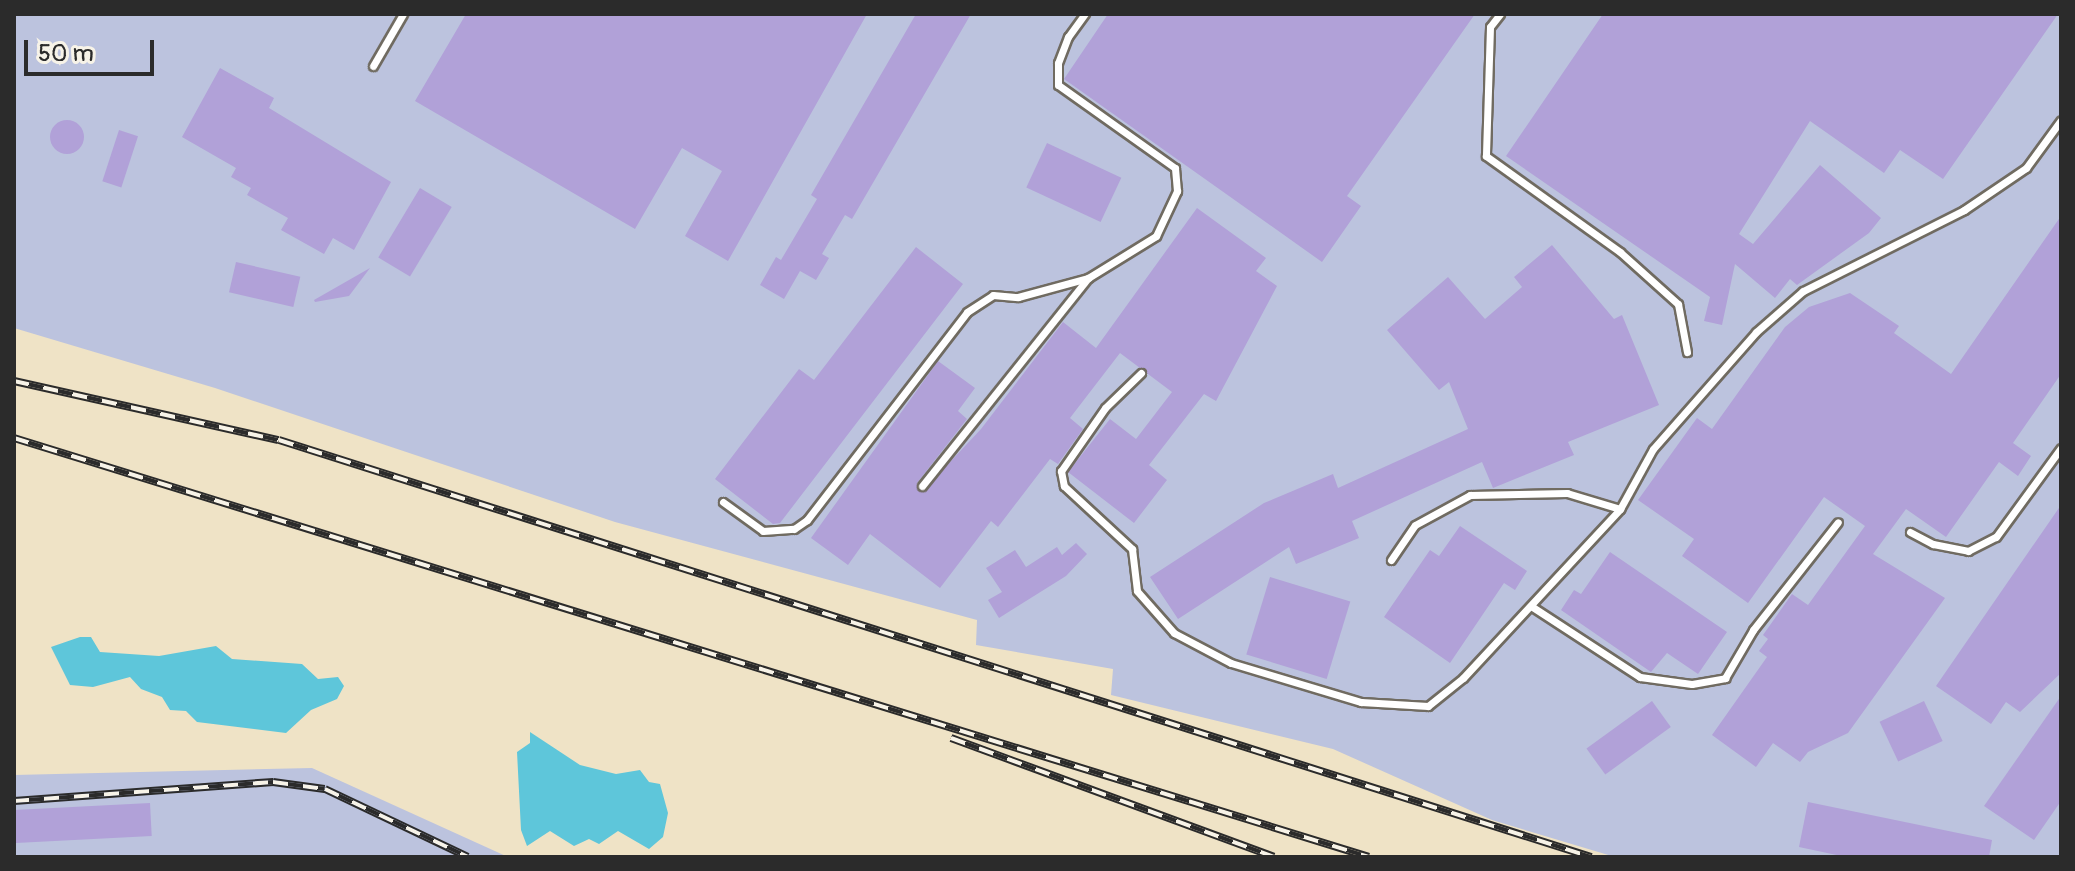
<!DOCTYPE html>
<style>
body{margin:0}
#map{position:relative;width:2075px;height:871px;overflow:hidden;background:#efe3c6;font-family:Pangolin,sans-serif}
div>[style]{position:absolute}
.industrial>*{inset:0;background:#bcc3de}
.water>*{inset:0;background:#5ec6da}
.building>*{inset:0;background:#b1a1d8;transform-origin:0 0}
.round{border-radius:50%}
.roads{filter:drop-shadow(2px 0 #706b61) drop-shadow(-2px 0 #706b61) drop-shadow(0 2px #706b61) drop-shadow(0 -2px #706b61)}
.service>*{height:7px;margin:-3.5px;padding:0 3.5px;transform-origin:3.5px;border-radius:3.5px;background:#fff}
.rail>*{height:8px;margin-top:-4px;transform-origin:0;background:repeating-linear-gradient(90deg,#f7f3e8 0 15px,#2b2b2b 0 30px);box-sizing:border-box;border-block:2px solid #2b2b2b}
span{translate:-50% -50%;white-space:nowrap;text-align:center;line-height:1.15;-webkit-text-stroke:6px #f7f3e8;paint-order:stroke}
.frame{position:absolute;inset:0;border:16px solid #2b2b2b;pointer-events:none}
.scale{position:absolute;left:24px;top:40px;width:130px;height:36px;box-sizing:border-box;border:4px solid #2b2b2b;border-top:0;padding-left:10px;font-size:24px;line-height:28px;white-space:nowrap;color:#2b2b2b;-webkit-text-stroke:6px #f7f3e8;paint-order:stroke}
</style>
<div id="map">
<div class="industrial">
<div style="clip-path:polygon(14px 14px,2061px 14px,2061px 857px,1615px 857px,1492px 820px,1333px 749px,1111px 695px,1113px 669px,976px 645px,977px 620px,615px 522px,215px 388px,14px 328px)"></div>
<div style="clip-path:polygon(312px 768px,508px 857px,14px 857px,14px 775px)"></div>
</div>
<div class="water">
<div style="clip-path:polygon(80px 637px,91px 637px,100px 652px,159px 656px,216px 646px,232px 659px,302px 664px,318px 679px,338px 677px,344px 686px,337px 699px,311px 710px,286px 733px,197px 722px,186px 711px,170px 710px,162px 697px,141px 689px,130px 677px,93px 687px,70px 685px,51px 647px)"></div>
<div style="clip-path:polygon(530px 732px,580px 765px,616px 774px,640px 770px,649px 782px,660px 784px,668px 813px,663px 837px,649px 849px,618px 831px,599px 844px,589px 839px,574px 846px,550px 831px,527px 846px,521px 830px,517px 752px,530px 743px)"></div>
</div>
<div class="building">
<div style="clip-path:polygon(466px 14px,867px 14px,728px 261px,685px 236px,722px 171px,682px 148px,635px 229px,415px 101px)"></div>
<div style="clip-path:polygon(916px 14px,971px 14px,852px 219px,845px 215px,822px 254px,829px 258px,816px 280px,800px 271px,784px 299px,760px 285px,776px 257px,781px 260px,817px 199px,811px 195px)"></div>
<div style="clip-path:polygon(1108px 14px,1475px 14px,1347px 196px,1361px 206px,1322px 262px,1064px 79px)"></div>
<div style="clip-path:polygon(1603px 14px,2058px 14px,1943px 179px,1900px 150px,1884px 173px,1810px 121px,1739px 234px,1753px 244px,1820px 165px,1881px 218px,1869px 233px,1797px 285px,1790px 279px,1775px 298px,1735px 264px,1722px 325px,1704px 321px,1710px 297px,1506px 156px)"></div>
<div style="clip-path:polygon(220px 68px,274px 98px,269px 108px,391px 182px,354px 250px,333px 238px,324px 254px,281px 230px,288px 218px,247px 195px,251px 188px,231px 177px,236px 168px,182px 137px)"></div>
<div class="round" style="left:50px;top:120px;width:34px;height:34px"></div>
<div style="left:119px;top:130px;width:20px;height:54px;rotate:18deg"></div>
<div style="left:1047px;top:143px;width:82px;height:49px;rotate:25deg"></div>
<div style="left:420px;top:188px;width:37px;height:81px;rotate:31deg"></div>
<div style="clip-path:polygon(1197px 208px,1266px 258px,1256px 271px,1277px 286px,1216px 401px,1204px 394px,1149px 465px,1167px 480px,1134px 523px,1068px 472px,1110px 419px,1136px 439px,1172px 392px,1120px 353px,1070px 418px,1083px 429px,1058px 464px,1050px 459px,998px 527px,991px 521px,940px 588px,870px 534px,848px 565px,811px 538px,938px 361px,975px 388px,958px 411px,967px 419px,917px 483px,922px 492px,981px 429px,1063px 322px,1096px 348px)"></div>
<div style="clip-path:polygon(2061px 216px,2061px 374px,2013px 443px,2031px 456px,2018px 476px,1999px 462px,1946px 537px,1906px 509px,1873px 554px,1945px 598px,1848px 733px,1808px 752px,1800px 762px,1773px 743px,1756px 767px,1712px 735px,1767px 657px,1759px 651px,1768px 639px,1763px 635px,1792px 594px,1808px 605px,1865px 526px,1824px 497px,1748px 603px,1682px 556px,1694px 539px,1638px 500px,1697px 418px,1712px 429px,1785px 327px,1809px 307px,1850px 293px,1899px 326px,1894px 333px,1951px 374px)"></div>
<div style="clip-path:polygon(1552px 245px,1614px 319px,1622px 315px,1659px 405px,1568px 442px,1574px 455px,1493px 488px,1482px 462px,1352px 521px,1359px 538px,1296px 564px,1289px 547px,1178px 619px,1150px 577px,1264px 503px,1333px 474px,1338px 488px,1468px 429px,1449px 382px,1439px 390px,1387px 330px,1448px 277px,1485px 319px,1522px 287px,1514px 277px)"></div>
<div style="clip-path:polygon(916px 247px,963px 284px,780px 523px,773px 524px,715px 479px,799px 369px,814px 380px)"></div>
<div style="left:236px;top:262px;width:66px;height:31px;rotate:13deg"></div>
<div style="clip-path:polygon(370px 268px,349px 296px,315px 302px,314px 300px)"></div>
<div style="clip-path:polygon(2061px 505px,2061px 673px,2020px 712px,2006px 702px,1991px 724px,1936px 686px)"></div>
<div style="clip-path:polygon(1460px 526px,1527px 571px,1515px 590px,1504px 583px,1450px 663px,1384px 617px,1430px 550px,1439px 556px)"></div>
<div style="clip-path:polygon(1076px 543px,1087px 554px,1066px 576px,999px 618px,988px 600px,1002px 592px,986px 568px,1015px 550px,1026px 567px,1057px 547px,1062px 555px)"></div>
<div style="clip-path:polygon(1610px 552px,1727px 632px,1698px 674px,1667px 653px,1651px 672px,1561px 610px,1574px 590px,1581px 594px)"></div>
<div style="left:1270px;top:577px;width:84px;height:81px;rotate:17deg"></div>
<div style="clip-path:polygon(2061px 696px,2061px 801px,2034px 840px,1984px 806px)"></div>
<div style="left:1652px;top:701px;width:32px;height:81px;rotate:54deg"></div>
<div style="left:1924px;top:701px;width:44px;height:49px;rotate:65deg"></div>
<div style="clip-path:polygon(1808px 802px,1992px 840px,1989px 857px,1846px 857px,1799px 847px)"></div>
<div style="left:150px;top:803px;width:33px;height:136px;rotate:87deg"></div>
</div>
<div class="roads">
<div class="service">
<div style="left:1500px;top:14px;width:16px;rotate:128deg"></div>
<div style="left:1490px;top:27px;width:129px;rotate:91.8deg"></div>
<div style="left:1486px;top:156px;width:165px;rotate:35.6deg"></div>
<div style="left:1620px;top:252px;width:78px;rotate:41.9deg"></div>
<div style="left:1678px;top:304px;width:49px;rotate:79.4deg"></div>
<div style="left:373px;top:66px;width:60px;rotate:-60deg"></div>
<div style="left:1141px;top:373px;width:50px;rotate:135.8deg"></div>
<div style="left:1105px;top:408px;width:77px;rotate:124.9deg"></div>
<div style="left:1061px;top:471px;width:15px;rotate:79deg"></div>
<div style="left:1064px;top:486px;width:93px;rotate:42.8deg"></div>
<div style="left:1132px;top:549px;width:42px;rotate:83.2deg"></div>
<div style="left:1137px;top:591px;width:56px;rotate:48.6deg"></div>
<div style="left:1174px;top:633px;width:64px;rotate:27.8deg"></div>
<div style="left:1231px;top:663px;width:136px;rotate:16.7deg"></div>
<div style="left:1361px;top:702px;width:67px;rotate:3.4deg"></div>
<div style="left:1428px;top:706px;width:45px;rotate:-38.7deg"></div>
<div style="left:1463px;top:678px;width:231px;rotate:-47.1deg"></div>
<div style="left:1620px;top:509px;width:68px;rotate:-61.2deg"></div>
<div style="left:1653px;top:449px;width:156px;rotate:-48.6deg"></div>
<div style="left:1756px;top:332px;width:62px;rotate:-41.1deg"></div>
<div style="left:1803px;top:291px;width:180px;rotate:-26.7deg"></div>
<div style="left:1964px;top:210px;width:75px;rotate:-34.1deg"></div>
<div style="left:2026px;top:168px;width:59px;rotate:-53.9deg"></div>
<div style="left:922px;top:486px;width:266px;rotate:-51.4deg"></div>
<div style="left:723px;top:502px;width:49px;rotate:35.9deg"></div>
<div style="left:763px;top:531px;width:31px;rotate:-4deg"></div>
<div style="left:794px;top:529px;width:16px;rotate:-35deg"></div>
<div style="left:807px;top:520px;width:262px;rotate:-52.4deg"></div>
<div style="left:967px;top:312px;width:31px;rotate:-33deg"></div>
<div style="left:993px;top:295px;width:25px;rotate:5deg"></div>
<div style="left:1018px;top:297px;width:73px;rotate:-15.2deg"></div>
<div style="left:1088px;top:278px;width:80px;rotate:-31.7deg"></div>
<div style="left:1156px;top:236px;width:50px;rotate:-65deg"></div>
<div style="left:1177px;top:191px;width:23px;rotate:-95deg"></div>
<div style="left:1175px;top:168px;width:143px;rotate:-144.6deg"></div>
<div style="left:1058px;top:85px;width:22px;rotate:-90deg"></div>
<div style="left:1058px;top:63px;width:28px;rotate:-69deg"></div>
<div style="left:1068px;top:37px;width:29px;rotate:-54deg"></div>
<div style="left:1910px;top:532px;width:26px;rotate:28deg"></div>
<div style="left:1933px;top:544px;width:36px;rotate:11deg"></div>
<div style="left:1968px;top:551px;width:31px;rotate:-27deg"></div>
<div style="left:1996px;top:537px;width:110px;rotate:-53.9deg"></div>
<div style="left:1391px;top:560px;width:42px;rotate:-55.6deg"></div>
<div style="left:1415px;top:525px;width:63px;rotate:-28.6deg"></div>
<div style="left:1470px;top:495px;width:97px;rotate:-1.2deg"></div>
<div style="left:1567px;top:493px;width:55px;rotate:16.8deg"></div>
<div style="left:1531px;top:606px;width:130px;rotate:33.1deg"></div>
<div style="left:1640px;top:677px;width:52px;rotate:7.7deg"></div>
<div style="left:1692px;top:684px;width:34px;rotate:-10deg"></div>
<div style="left:1725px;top:678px;width:56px;rotate:-59.7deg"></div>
<div style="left:1753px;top:630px;width:137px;rotate:-51.8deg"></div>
</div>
</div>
<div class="rail">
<div style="left:14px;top:381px;width:271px;rotate:12.6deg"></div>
<div style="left:279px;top:440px;width:1377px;rotate:17.63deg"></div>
<div style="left:14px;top:438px;width:1418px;rotate:17.18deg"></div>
<div style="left:951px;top:738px;width:344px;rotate:20.2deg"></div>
<div style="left:14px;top:801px;width:260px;rotate:-4.2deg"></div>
<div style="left:273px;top:782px;width:52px;rotate:7.7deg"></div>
<div style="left:325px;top:789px;width:158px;rotate:25.4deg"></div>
</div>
<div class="frame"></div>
<div class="scale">50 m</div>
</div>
